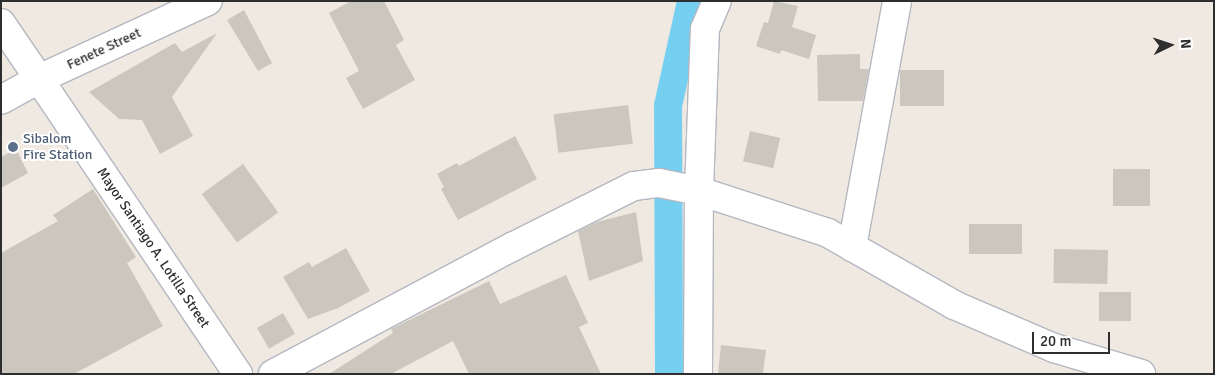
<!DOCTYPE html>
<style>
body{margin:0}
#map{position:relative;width:1215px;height:375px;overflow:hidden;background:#efe9e1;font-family:Signika,sans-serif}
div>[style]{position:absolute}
.canal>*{height:28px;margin:-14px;padding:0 14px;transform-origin:14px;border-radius:14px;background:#75cff0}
.building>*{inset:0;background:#cbc7bf;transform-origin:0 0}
.roads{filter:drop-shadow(1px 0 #b4b7c1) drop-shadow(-1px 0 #b4b7c1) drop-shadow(0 1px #b4b7c1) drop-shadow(0 -1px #b4b7c1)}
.minor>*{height:28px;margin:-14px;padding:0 14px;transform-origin:14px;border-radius:14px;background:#fff}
.tertiary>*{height:28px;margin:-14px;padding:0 14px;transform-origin:14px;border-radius:14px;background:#fff}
.secondary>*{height:28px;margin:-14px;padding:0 14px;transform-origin:14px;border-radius:14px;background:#fff}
.dots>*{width:14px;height:14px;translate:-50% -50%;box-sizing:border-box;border:2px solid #fff;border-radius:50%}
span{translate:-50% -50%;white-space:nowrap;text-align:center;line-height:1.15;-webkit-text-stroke:4px #fff;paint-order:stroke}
.street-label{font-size:14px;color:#2e2e2e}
.service-label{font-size:14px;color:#4e5e75}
.left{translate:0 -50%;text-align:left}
.frame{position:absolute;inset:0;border:2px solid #2e2e2e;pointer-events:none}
.north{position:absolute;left:1145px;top:20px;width:50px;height:50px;-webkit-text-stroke:4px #fff;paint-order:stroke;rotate:86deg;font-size:14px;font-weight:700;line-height:20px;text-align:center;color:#2e2e2e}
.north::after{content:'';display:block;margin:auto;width:18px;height:22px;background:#2e2e2e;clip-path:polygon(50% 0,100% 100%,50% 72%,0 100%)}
.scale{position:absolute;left:1032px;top:332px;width:78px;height:22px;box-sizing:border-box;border:2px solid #2e2e2e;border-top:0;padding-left:6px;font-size:15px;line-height:18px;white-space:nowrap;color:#2e2e2e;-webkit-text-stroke:4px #fff;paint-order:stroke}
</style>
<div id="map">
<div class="canal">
<div style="left:669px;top:374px;width:268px;rotate:-90.2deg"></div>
<div style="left:668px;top:106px;width:107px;rotate:-77.6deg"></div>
</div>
<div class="building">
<div style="clip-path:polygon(351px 1px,384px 1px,404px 40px,396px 45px,415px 80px,363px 109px,346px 78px,359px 71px,329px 13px)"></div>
<div style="clip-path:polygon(774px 1px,798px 6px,792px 27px,816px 35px,809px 59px,781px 50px,780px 54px,756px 46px,764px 22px,768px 23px)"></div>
<div style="clip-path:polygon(244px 10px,272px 63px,258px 71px,227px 20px)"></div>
<div style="clip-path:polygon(217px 33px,172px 97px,193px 136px,160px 154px,142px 120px,119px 119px,89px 92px,175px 43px,182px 52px)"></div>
<div style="clip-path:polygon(860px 54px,860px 69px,869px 69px,863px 101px,818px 101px,817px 55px)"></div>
<div style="left:900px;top:70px;width:44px;height:36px"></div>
<div style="left:628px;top:105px;width:39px;height:75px;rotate:83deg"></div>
<div style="left:750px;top:131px;width:31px;height:31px;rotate:13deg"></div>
<div style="clip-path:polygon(515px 136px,537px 179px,458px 220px,441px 189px,444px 187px,437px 174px,457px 163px,459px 166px)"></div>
<div style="clip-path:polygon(16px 149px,28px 173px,1px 188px,1px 157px)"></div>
<div style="left:243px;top:164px;width:60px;height:51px;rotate:54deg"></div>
<div style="left:1113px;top:169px;width:37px;height:37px"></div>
<div style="clip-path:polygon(93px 189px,136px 257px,127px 263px,163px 326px,74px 374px,1px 374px,1px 253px,58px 221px,53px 215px)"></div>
<div style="clip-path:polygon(636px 212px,643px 261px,589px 281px,578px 231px,597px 222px)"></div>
<div style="left:1022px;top:224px;width:30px;height:53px;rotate:90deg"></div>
<div style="clip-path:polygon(346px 248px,370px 291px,338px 308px,308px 319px,283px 277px,309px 262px,312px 267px)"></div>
<div style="left:1054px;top:249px;width:54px;height:34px;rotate:1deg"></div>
<div style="clip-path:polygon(566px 275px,588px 323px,579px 327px,601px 374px,469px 374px,453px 341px,391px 374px,329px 374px,393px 333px,391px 329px,489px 281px,500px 304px)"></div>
<div style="left:1131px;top:292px;width:29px;height:32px;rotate:90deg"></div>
<div style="left:283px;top:313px;width:24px;height:30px;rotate:60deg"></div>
<div style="clip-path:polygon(721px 345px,766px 350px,763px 374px,718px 374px)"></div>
</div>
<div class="roads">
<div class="minor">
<div style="left:39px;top:79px;width:356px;rotate:56deg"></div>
<div style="left:852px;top:247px;width:250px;rotate:-79.6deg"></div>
<div style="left:273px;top:374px;width:271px;rotate:-28deg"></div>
<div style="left:512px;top:247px;width:136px;rotate:-26.6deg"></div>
<div style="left:634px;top:186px;width:25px;rotate:-7deg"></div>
<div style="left:659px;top:183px;width:41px;rotate:11.3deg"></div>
<div style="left:699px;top:191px;width:136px;rotate:18deg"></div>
<div style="left:828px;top:233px;width:145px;rotate:29.7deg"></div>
<div style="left:954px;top:305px;width:109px;rotate:23.3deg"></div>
<div style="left:1054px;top:348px;width:91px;rotate:16.6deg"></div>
<div style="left:698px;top:374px;width:183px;rotate:-89.7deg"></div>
<div style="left:699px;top:191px;width:162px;rotate:-87.9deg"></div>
<div style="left:705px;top:29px;width:30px;rotate:-67deg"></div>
</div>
<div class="tertiary">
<div style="left:39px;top:79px;width:186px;rotate:-24.8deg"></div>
</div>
<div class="secondary">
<div style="left:1px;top:23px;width:68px;rotate:55.8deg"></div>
<div style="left:39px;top:79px;width:43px;rotate:151.1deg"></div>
</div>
</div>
<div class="dots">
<div style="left:13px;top:147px;background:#5c6f8a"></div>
</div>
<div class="street-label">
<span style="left:104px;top:49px;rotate:-25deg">Fenete Street</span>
<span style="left:153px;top:248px;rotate:56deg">Mayor Santiago A. Lotilla Street</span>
</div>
<div class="service-label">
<span class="left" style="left:23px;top:147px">Sibalom<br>Fire Station</span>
</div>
<div class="frame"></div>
<div class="north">N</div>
<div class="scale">20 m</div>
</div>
